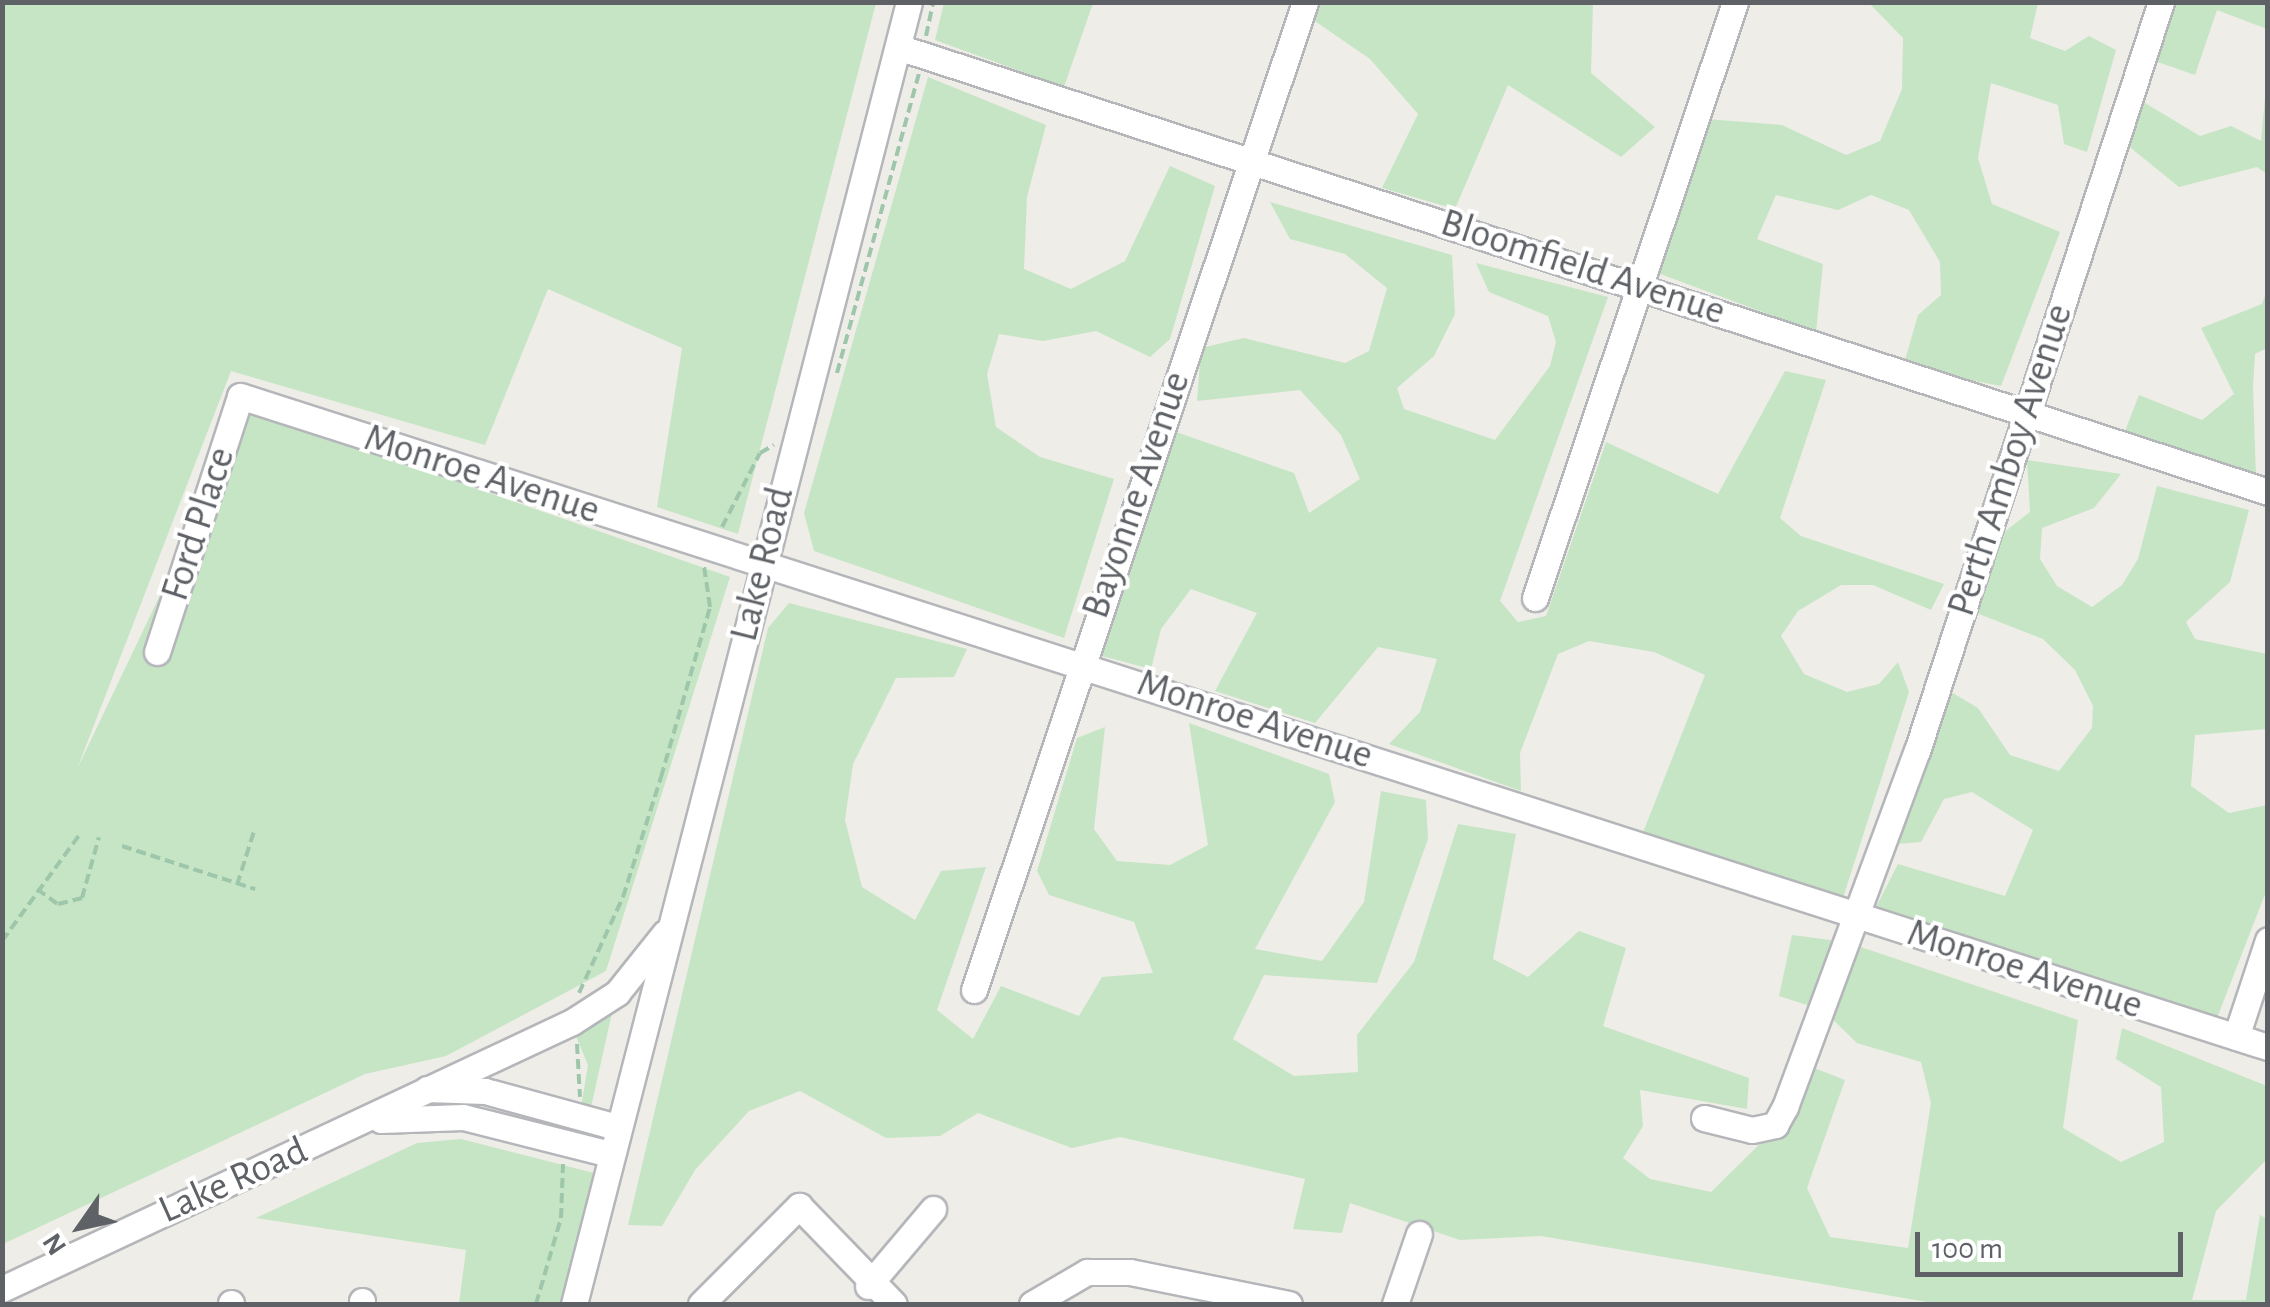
<!DOCTYPE html>
<style>
body{margin:0}
#map{position:relative;width:2270px;height:1307px;overflow:hidden;background:#efede7;font-family:"Alegreya Sans",sans-serif}
div>[style]{position:absolute}
.green>*{inset:0;background:#c5e5c5}
.path>*{height:4px;margin-top:-2px;transform-origin:0;background:repeating-linear-gradient(90deg,#9ec6aa 0 10px,transparent 0 15px)}
.roads{filter:drop-shadow(2px 0 #b4b6ba) drop-shadow(-2px 0 #b4b6ba) drop-shadow(0 2px #b4b6ba) drop-shadow(0 -2px #b4b6ba)}
.minor>*{height:25px;margin:-12.5px;padding:0 12.5px;transform-origin:12.5px;border-radius:12.5px;background:#fff}
span{translate:-50% -50%;white-space:nowrap;text-align:center;line-height:1.15;-webkit-text-stroke:8px #fff;paint-order:stroke}
.street-label{font-size:40px;color:#5e6166}
.frame{position:absolute;inset:0;border:5px solid #5e6166;pointer-events:none}
.north{position:absolute;left:30px;top:1177px;width:100px;height:100px;-webkit-text-stroke:8px #fff;paint-order:stroke;rotate:236deg;font-size:28px;font-weight:700;line-height:40px;text-align:center;color:#5e6166}
.north::after{content:'';display:block;margin:auto;width:35px;height:45px;background:#5e6166;clip-path:polygon(50% 0,100% 100%,50% 72%,0 100%)}
.scale{position:absolute;left:1915px;top:1232px;width:268px;height:45px;box-sizing:border-box;border:5px solid #5e6166;border-top:0;padding-left:12px;font-size:30px;line-height:35px;white-space:nowrap;color:#5e6166;-webkit-text-stroke:8px #fff;paint-order:stroke}
</style>
<div id="map">
<div class="green">
<div style="clip-path:polygon(1432px 2px,1593px 3px,1591px 73px,1655px 127px,1621px 157px,1508px 85px,1455px 209px,1382px 188px,1418px 114px,1370px 59px,1312px 19px,1319px 3px)"></div>
<div style="clip-path:polygon(2px 3px,876px 3px,738px 534px,657px 507px,682px 348px,548px 289px,485px 445px,231px 371px,77px 769px,249px 409px,730px 577px,606px 971px,446px 1056px,365px 1074px,3px 1244px)"></div>
<div style="clip-path:polygon(944px 3px,944px 2px,1093px 3px,1064px 87px,935px 40px)"></div>
<div style="clip-path:polygon(1869px 3px,2038px 3px,2030px 38px,2065px 51px,2089px 36px,2116px 50px,2087px 152px,2064px 144px,2058px 105px,1991px 83px,1978px 158px,1992px 204px,2060px 232px,2001px 386px,1903px 367px,1918px 315px,1941px 295px,1940px 262px,1909px 210px,1871px 195px,1838px 210px,1776px 195px,1757px 239px,1823px 264px,1816px 332px,1655px 272px,1706px 119px,1782px 125px,1846px 155px,1880px 141px,1902px 89px,1903px 38px)"></div>
<div style="clip-path:polygon(2173px 3px,2267px 3px,2267px 29px,2217px 10px,2195px 75px,2152px 60px)"></div>
<div style="clip-path:polygon(2267px 76px,2267px 174px,2257px 167px,2179px 187px,2126px 144px,2140px 100px,2200px 136px,2231px 126px,2261px 141px)"></div>
<div style="clip-path:polygon(928px 77px,1046px 125px,1027px 197px,1024px 269px,1071px 289px,1125px 261px,1170px 166px,1215px 186px,1170px 339px,1150px 357px,1096px 331px,1043px 341px,999px 334px,987px 374px,996px 427px,1040px 457px,1114px 479px,1064px 638px,814px 551px,804px 513px)"></div>
<div style="clip-path:polygon(1270px 202px,1452px 255px,1455px 314px,1434px 356px,1397px 388px,1404px 409px,1495px 440px,1550px 366px,1556px 342px,1548px 316px,1489px 292px,1476px 263px,1608px 297px,1500px 601px,1518px 622px,1546px 616px,1606px 442px,1718px 494px,1785px 371px,1826px 380px,1780px 518px,1801px 536px,1944px 584px,1931px 610px,1873px 585px,1841px 585px,1798px 611px,1781px 636px,1804px 674px,1847px 692px,1879px 684px,1898px 662px,1909px 692px,1842px 901px,1642px 835px,1705px 675px,1654px 652px,1589px 641px,1558px 654px,1520px 753px,1521px 791px,1389px 744px,1420px 712px,1437px 659px,1378px 647px,1315px 723px,1215px 691px,1257px 613px,1191px 589px,1161px 629px,1151px 669px,1102px 656px,1176px 432px,1294px 473px,1309px 513px,1360px 479px,1341px 435px,1300px 390px,1197px 401px,1201px 348px,1244px 338px,1345px 363px,1369px 351px,1387px 288px,1345px 254px,1290px 239px)"></div>
<div style="clip-path:polygon(2267px 290px,2267px 348px,2255px 354px,2253px 386px,2256px 477px,2125px 431px,2139px 395px,2202px 420px,2234px 394px,2201px 328px,2262px 304px)"></div>
<div style="clip-path:polygon(2027px 460px,2121px 474px,2094px 508px,2042px 528px,2040px 559px,2057px 586px,2092px 607px,2122px 585px,2138px 559px,2157px 486px,2249px 510px,2230px 582px,2186px 622px,2195px 639px,2267px 654px,2267px 729px,2195px 735px,2191px 786px,2229px 813px,2267px 805px,2267px 889px,2217px 1018px,1875px 909px,1898px 864px,2005px 896px,2033px 830px,1972px 792px,1944px 799px,1921px 842px,1896px 844px,1951px 692px,1978px 708px,2010px 755px,2059px 771px,2092px 728px,2093px 706px,2075px 670px,2043px 639px,1974px 612px,1994px 540px,2030px 512px)"></div>
<div style="clip-path:polygon(789px 603px,967px 649px,954px 677px,896px 678px,853px 764px,845px 820px,862px 887px,915px 920px,941px 871px,986px 867px,937px 1010px,973px 1039px,1001px 986px,1079px 1016px,1102px 977px,1153px 973px,1134px 922px,1049px 895px,1037px 871px,1077px 738px,1105px 727px,1094px 829px,1117px 861px,1170px 865px,1208px 845px,1189px 723px,1329px 774px,1335px 802px,1255px 949px,1322px 961px,1364px 902px,1381px 791px,1426px 800px,1428px 839px,1377px 983px,1264px 975px,1233px 1039px,1294px 1076px,1358px 1072px,1357px 1035px,1414px 962px,1458px 824px,1516px 834px,1493px 959px,1528px 977px,1579px 931px,1626px 948px,1603px 1026px,1749px 1078px,1747px 1109px,1640px 1090px,1643px 1126px,1623px 1158px,1650px 1179px,1711px 1192px,1775px 1129px,1804px 1064px,1845px 1080px,1807px 1188px,1830px 1237px,1908px 1248px,1931px 1103px,1921px 1062px,1857px 1043px,1823px 1010px,1779px 996px,1792px 935px,1846px 942px,2078px 1020px,2063px 1128px,2121px 1162px,2164px 1142px,2161px 1087px,2116px 1059px,2122px 1028px,2267px 1086px,2267px 1159px,2216px 1211px,2192px 1300px,2246px 1300px,2260px 1215px,2267px 1219px,2267px 1304px,1939px 1304px,1541px 1236px,1460px 1240px,1350px 1203px,1342px 1233px,1293px 1229px,1305px 1179px,1120px 1137px,1072px 1148px,978px 1113px,940px 1136px,886px 1138px,800px 1091px,749px 1111px,695px 1170px,662px 1226px,628px 1225px,768px 628px)"></div>
<div style="clip-path:polygon(612px 1013px,591px 1107px,581px 1107px,588px 1065px,575px 1034px)"></div>
<div style="clip-path:polygon(461px 1139px,606px 1176px,575px 1304px,459px 1304px,466px 1250px,256px 1218px,417px 1143px)"></div>
</div>
<div class="path">
<div style="left:926px;top:36px;width:35px;rotate:-78deg"></div>
<div style="left:837px;top:373px;width:310px;rotate:-74.7deg"></div>
<div style="left:722px;top:527px;width:83px;rotate:-62.8deg"></div>
<div style="left:760px;top:453px;width:16px;rotate:-30deg"></div>
<div style="left:122px;top:846px;width:140px;rotate:17.9deg"></div>
<div style="left:237px;top:885px;width:57px;rotate:-72.5deg"></div>
<div style="left:37px;top:889px;width:26px;rotate:36deg"></div>
<div style="left:58px;top:904px;width:25px;rotate:-14deg"></div>
<div style="left:82px;top:898px;width:63px;rotate:-74.4deg"></div>
<div style="left:2px;top:941px;width:132px;rotate:-53.9deg"></div>
<div style="left:579px;top:993px;width:106px;rotate:-65.4deg"></div>
<div style="left:623px;top:897px;width:126px;rotate:-72.4deg"></div>
<div style="left:661px;top:777px;width:177px;rotate:-73.9deg"></div>
<div style="left:710px;top:607px;width:41px;rotate:-98.3deg"></div>
<div style="left:577px;top:1044px;width:53px;rotate:86.8deg"></div>
<div style="left:536px;top:1304px;width:90px;rotate:-73.8deg"></div>
<div style="left:561px;top:1218px;width:54px;rotate:-87.9deg"></div>
</div>
<div class="roads">
<div class="minor">
<div style="left:898px;top:47px;width:1440px;rotate:17.99deg"></div>
<div style="left:1535px;top:598px;width:629px;rotate:-71.45deg"></div>
<div style="left:157px;top:652px;width:269px;rotate:-72deg"></div>
<div style="left:240px;top:396px;width:2130px;rotate:17.8deg"></div>
<div style="left:974px;top:990px;width:1042px;rotate:-71.48deg"></div>
<div style="left:2236px;top:1037px;width:102px;rotate:-71.7deg"></div>
<div style="left:427px;top:1089px;width:58px;rotate:2deg"></div>
<div style="left:485px;top:1091px;width:137px;rotate:15.3deg"></div>
<div style="left:1704px;top:1118px;width:49px;rotate:14deg"></div>
<div style="left:1752px;top:1130px;width:24px;rotate:-12deg"></div>
<div style="left:1775px;top:1125px;width:21px;rotate:-61deg"></div>
<div style="left:1785px;top:1107px;width:380px;rotate:-69.7deg"></div>
<div style="left:1917px;top:751px;width:788px;rotate:-71.96deg"></div>
<div style="left:381px;top:1120px;width:82px;rotate:-2.1deg"></div>
<div style="left:463px;top:1117px;width:152px;rotate:14.1deg"></div>
<div style="left:868px;top:1286px;width:101px;rotate:-49.8deg"></div>
<div style="left:2px;top:1289px;width:629px;rotate:-25.1deg"></div>
<div style="left:572px;top:1022px;width:54px;rotate:-32.8deg"></div>
<div style="left:617px;top:993px;width:77px;rotate:-51.3deg"></div>
<div style="left:231px;top:1304px;width:1px;rotate:-90deg"></div>
<div style="left:362px;top:1304px;width:3px;rotate:-90deg"></div>
<div style="left:574px;top:1304px;width:1344px;rotate:-75.57deg"></div>
<div style="left:701px;top:1304px;width:139px;rotate:-45deg"></div>
<div style="left:799px;top:1206px;width:136px;rotate:45.9deg"></div>
<div style="left:1032px;top:1304px;width:64px;rotate:-30.2deg"></div>
<div style="left:1087px;top:1272px;width:43px"></div>
<div style="left:1130px;top:1272px;width:162px;rotate:11.4deg"></div>
<div style="left:1395px;top:1304px;width:74px;rotate:-71.1deg"></div>
</div>
</div>
<div class="street-label">
<span style="left:1583px;top:267px;rotate:18deg">Bloomfield Avenue</span>
<span style="left:2010px;top:460px;rotate:-72deg">Perth Amboy Avenue</span>
<span style="left:482px;top:474px;rotate:18deg">Monroe Avenue</span>
<span style="left:1136px;top:495px;rotate:-71deg">Bayonne Avenue</span>
<span style="left:198px;top:524px;rotate:-72deg">Ford Place</span>
<span style="left:762px;top:564px;rotate:-76deg">Lake Road</span>
<span style="left:1255px;top:719px;rotate:18deg">Monroe Avenue</span>
<span style="left:2025px;top:969px;rotate:18deg">Monroe Avenue</span>
<span style="left:233px;top:1180px;rotate:-24deg">Lake Road</span>
</div>
<div class="frame"></div>
<div class="north">N</div>
<div class="scale">100 m</div>
</div>
